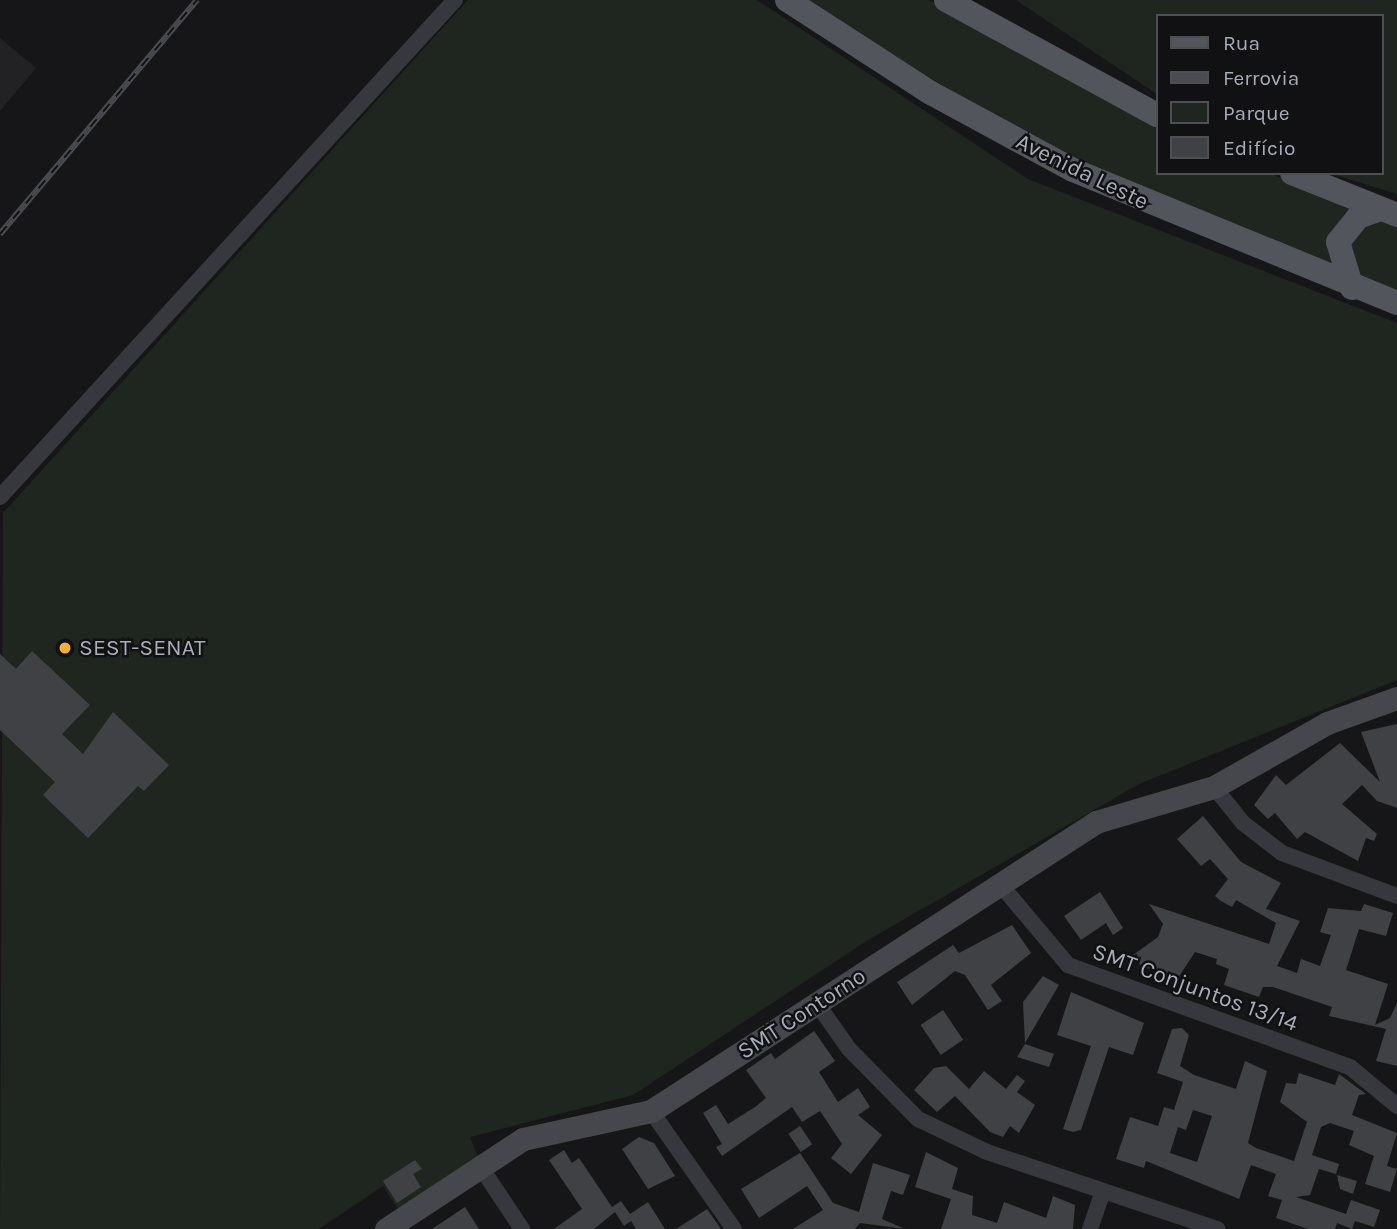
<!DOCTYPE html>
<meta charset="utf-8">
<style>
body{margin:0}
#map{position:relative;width:1397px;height:1229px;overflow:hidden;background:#161618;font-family:Karla,sans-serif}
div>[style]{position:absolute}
.built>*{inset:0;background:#222225}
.green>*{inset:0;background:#1e261f}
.building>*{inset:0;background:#404145;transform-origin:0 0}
.street>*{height:16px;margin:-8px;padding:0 8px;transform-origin:8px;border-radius:8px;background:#37383d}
.secondary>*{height:23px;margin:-11.5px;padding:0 11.5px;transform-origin:11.5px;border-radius:11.5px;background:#45474d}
.primary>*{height:24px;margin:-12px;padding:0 12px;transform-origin:12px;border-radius:12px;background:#53555c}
.rail>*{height:6px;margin-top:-3px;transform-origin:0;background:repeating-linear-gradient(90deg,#111113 0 10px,#4a4c52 0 20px);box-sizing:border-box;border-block:2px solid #4a4c52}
.dots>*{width:19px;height:19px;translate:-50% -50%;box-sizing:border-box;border:4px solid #111113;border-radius:50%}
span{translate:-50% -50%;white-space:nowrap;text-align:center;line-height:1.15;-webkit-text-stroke:5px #111113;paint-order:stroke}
.street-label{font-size:23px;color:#a8adb8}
.poi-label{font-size:23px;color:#a8adb8}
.left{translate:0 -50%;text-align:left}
.legend{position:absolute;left:1156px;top:14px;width:228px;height:161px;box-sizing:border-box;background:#111113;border:2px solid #4d4f55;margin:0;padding:9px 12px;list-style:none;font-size:21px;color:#a8adb8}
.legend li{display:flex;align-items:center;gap:14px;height:35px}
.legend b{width:35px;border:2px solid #4d4f55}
</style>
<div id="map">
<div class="built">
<div style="clip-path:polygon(0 38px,36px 68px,0 111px)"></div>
</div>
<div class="green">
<div style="clip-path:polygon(468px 0,757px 0,1028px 179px,1397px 323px,1397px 680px,1139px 784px,868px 940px,633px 1095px,470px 1137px,478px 1157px,398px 1209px,383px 1186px,319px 1229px,0 1229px,3px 513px)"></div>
<div style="clip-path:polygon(803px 0,929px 0,1157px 128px,1157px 173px,1269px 173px,1381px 218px,1362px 220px,1337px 272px,1152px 198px,1003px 122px)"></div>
<div style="clip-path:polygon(1016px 0,1397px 0,1397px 194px,1329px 173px,1381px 173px,1381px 16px,1157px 16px,1157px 94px)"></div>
<div style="clip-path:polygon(1384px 219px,1397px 224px,1397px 299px,1351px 285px,1343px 233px)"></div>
</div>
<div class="building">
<div style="clip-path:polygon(32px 651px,90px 705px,62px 734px,83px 754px,113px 712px,169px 765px,144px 791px,138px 786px,88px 838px,43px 795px,55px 782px,0 730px,0 654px,16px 669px)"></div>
<div style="clip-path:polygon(1397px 724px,1397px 808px,1377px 801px,1362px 785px,1342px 804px,1377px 834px,1374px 841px,1366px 838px,1358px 861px,1305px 832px,1297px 839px,1275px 813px,1268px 819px,1254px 805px,1276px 775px,1286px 785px,1340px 743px,1380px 782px,1361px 732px)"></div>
<div style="clip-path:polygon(1203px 816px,1241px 862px,1281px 883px,1266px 909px,1300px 921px,1277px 966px,1297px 973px,1301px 959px,1320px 966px,1331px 935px,1320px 932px,1328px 908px,1361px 911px,1364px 904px,1393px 913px,1386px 936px,1359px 929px,1346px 970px,1388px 984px,1375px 1025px,1390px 1018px,1397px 1003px,1397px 1066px,1376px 1061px,1386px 1029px,1329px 1016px,1332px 1007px,1273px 987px,1263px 987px,1259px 997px,1224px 985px,1229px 969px,1216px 964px,1217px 959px,1195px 952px,1178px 978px,1141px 966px,1133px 955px,1158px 937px,1163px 924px,1149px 904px,1269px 944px,1276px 923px,1236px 900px,1232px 907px,1221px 901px,1215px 896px,1228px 879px,1210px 859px,1201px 866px,1177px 839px)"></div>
<div style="clip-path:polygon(1100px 892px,1123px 928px,1113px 935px,1106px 923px,1081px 940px,1064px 916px)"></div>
<div style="clip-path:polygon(1012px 925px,1031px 953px,991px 985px,1002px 1001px,988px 1010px,965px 975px,955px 971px,912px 1005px,897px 982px,953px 945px,959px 953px)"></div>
<div style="clip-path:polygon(1043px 976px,1059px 985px,1025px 1043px,1023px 1002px)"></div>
<div style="clip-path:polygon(1071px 992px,1144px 1023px,1133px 1055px,1109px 1047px,1081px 1130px,1073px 1132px,1063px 1129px,1091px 1046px,1057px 1035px)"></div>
<div style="left:943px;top:1010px;width:36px;height:27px;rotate:56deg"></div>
<div style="clip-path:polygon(evenodd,1182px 1028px,1189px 1035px,1180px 1066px,1194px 1075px,1236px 1089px,1245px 1061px,1267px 1071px,1248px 1143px,1256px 1148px,1294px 1161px,1307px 1122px,1280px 1102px,1286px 1083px,1296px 1084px,1299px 1073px,1335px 1085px,1339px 1074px,1366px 1094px,1359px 1095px,1352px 1115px,1397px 1133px,1387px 1166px,1397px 1169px,1390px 1192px,1365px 1184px,1374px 1156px,1349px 1145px,1354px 1131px,1330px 1123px,1321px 1127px,1312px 1155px,1339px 1164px,1336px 1174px,1319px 1169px,1310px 1195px,1296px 1197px,1346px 1214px,1351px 1200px,1380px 1210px,1374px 1227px,1355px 1221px,1352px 1229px,1337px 1223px,1335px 1229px,1308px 1229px,1276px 1218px,1282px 1200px,1268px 1196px,1276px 1174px,1251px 1165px,1239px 1199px,1146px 1161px,1144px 1168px,1116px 1159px,1130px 1117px,1158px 1126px,1164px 1107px,1174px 1110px,1183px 1082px,1157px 1073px,1172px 1029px,1182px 1028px,1193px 1110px,1212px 1116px,1197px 1162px,1170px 1153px,1178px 1127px,1186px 1130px,1193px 1110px)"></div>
<div style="clip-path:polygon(814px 1031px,835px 1061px,819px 1072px,838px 1102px,858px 1088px,870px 1107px,858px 1115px,882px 1135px,851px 1174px,831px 1158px,842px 1144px,820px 1111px,802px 1122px,792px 1107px,722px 1156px,716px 1147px,722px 1144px,703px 1113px,716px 1105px,728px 1124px,755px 1107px,766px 1098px,746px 1070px,771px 1053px,775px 1059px)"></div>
<div style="clip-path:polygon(1025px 1044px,1054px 1054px,1049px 1067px,1017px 1057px)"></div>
<div style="clip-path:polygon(946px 1066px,969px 1089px,984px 1071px,1006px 1089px,1017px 1075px,1025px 1081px,1017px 1092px,1035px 1105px,1019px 1133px,1010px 1126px,1003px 1137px,990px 1132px,955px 1096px,937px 1112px,914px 1090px,934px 1068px)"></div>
<div style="left:800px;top:1126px;width:22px;height:14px;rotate:56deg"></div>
<div style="clip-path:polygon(639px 1137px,654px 1143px,675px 1176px,648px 1189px,622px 1149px)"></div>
<div style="clip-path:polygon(564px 1150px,572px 1163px,579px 1158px,612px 1207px,621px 1201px,630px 1214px,648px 1202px,665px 1229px,636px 1229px,631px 1221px,624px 1226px,615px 1212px,594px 1229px,554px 1229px,582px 1209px,549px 1160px)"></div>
<div style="clip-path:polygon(926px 1152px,958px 1168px,952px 1189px,973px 1196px,972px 1215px,997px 1223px,1004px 1202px,1046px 1218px,1053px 1196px,1075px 1205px,1073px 1229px,941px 1229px,951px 1199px,915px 1187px)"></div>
<div style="clip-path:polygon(800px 1153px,833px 1203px,859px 1212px,873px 1163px,910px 1175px,903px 1195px,891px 1191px,882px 1219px,905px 1229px,860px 1223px,855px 1229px,793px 1229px,823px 1210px,807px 1186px,759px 1218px,741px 1189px)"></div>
<div style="clip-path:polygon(415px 1160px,422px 1169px,413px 1174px,421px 1187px,397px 1203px,383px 1181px)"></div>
<div style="clip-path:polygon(1337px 1175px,1357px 1181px,1353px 1194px,1340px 1189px)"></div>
<div style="clip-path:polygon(465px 1207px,479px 1229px,432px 1229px)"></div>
<div style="clip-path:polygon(707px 1209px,721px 1229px,676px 1229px,701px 1213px)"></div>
</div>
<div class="street">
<div style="left:0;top:497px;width:674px;rotate:-47.53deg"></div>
<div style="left:1214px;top:787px;width:46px;rotate:51.1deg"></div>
<div style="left:1243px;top:823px;width:49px;rotate:37.6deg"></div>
<div style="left:1282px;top:853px;width:123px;rotate:20.5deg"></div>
<div style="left:1000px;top:884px;width:106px;rotate:50deg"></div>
<div style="left:1068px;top:965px;width:300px;rotate:19.9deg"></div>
<div style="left:1350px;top:1067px;width:61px;rotate:39.7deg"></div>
<div style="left:818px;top:1005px;width:54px;rotate:54.8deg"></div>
<div style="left:849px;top:1049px;width:98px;rotate:45.4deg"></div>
<div style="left:918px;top:1119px;width:76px;rotate:25.6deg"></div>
<div style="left:987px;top:1152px;width:243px;rotate:18.5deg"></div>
<div style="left:651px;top:1111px;width:144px;rotate:54.9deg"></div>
<div style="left:480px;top:1166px;width:76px;rotate:56.3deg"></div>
<div style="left:1090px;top:1229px;width:40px;rotate:-71.1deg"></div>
</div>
<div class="secondary">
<div style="left:386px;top:1229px;width:164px;rotate:-33.3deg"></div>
<div style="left:523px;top:1139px;width:131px;rotate:-12.3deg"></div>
<div style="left:651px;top:1111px;width:531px;rotate:-33deg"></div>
<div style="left:1096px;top:822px;width:123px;rotate:-16.5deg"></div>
<div style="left:1214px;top:787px;width:130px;rotate:-29.5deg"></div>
<div style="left:1327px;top:723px;width:74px;rotate:-19.7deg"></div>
</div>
<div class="primary">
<div style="left:787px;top:0;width:171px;rotate:32.9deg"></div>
<div style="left:931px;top:93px;width:162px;rotate:28.5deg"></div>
<div style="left:1073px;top:170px;width:350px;rotate:22.3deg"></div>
<div style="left:946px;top:0;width:240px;rotate:28.6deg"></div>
<div style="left:1292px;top:173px;width:113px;rotate:21.8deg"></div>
<div style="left:1352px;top:288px;width:48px;rotate:-106.9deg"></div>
<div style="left:1338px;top:242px;width:32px;rotate:-51deg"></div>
<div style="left:1358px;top:217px;width:23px;rotate:-20deg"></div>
</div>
<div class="rail">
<div style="left:0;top:234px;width:306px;rotate:-49.9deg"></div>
</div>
<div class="dots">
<div style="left:65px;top:648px;background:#f2b134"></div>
</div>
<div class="street-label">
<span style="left:1082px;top:172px;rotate:26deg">Avenida Leste</span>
<span style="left:1195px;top:988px;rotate:20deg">SMT Conjuntos 13/14</span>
<span style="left:802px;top:1014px;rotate:-33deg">SMT Contorno</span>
</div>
<div class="poi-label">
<span class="left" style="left:79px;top:648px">SEST-SENAT</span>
</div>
<ul class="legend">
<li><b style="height:9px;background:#53555c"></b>Rua</li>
<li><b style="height:9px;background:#4a4c52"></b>Ferrovia</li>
<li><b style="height:19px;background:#1e261f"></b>Parque</li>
<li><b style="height:19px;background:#404145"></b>Edifício</li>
</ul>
</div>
